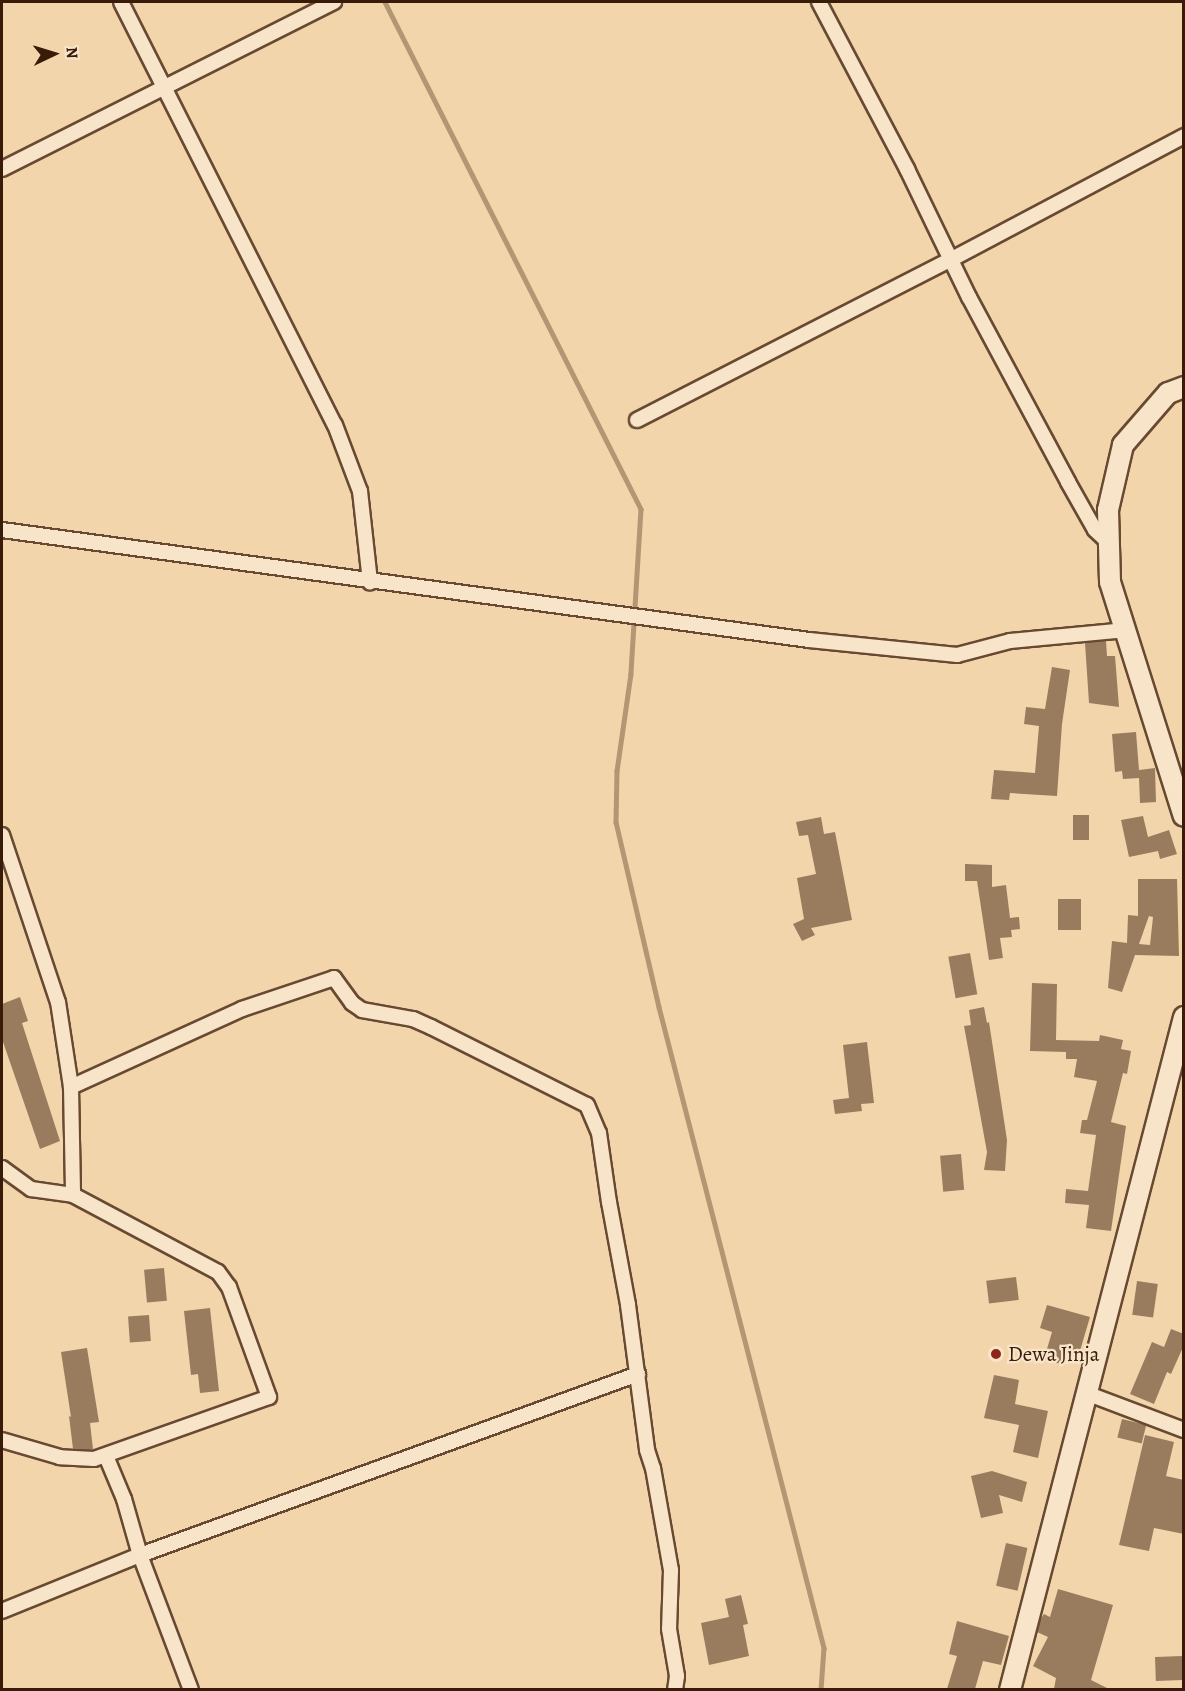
<!DOCTYPE html>
<style>
body{margin:0}
#map{position:relative;width:1185px;height:1691px;overflow:hidden;background:#f3d5ac;font-family:Alegreya,serif}
div>[style]{position:absolute}
.stream>*{height:4.5px;margin:-2.25px;padding:0 2.25px;transform-origin:2.25px;border-radius:2.25px;background:#b39674}
.building>*{inset:0;background:#997c5d;transform-origin:0 0}
.roads{filter:drop-shadow(2px 0 #674a31) drop-shadow(-2px 0 #674a31) drop-shadow(0 2px #674a31) drop-shadow(0 -2px #674a31)}
.street>*{height:14px;margin:-7px;padding:0 7px;transform-origin:7px;border-radius:7px;background:#f7e4c9}
.secondary>*{height:20px;margin:-10px;padding:0 10px;transform-origin:10px;border-radius:10px;background:#f7e4c9}
.dots>*{width:16px;height:16px;translate:-50% -50%;box-sizing:border-box;border:3px solid #f7e4c9;border-radius:50%}
span{translate:-50% -50%;white-space:nowrap;text-align:center;line-height:1.15;-webkit-text-stroke:4.5px #f7e4c9;paint-order:stroke}
.poi-label{font-size:21px;color:#381b08}
.left{translate:0 -50%;text-align:left}
.frame{position:absolute;inset:0;border:3px solid #381b08;pointer-events:none}
.north{position:absolute;left:24px;top:24px;width:60px;height:60px;-webkit-text-stroke:4px #f7e4c9;paint-order:stroke;rotate:86deg;font-size:16px;font-weight:700;line-height:24px;text-align:center;color:#381b08}
.north::after{content:'';display:block;margin:auto;width:21px;height:27px;background:#381b08;clip-path:polygon(50% 0,100% 100%,50% 72%,0 100%)}
</style>
<div id="map">
<div class="stream">
<div style="left:385px;top:2px;width:568px;rotate:63.21deg"></div>
<div style="left:641px;top:509px;width:165px;rotate:93.5deg"></div>
<div style="left:631px;top:674px;width:98px;rotate:98.2deg"></div>
<div style="left:617px;top:771px;width:51px;rotate:91.1deg"></div>
<div style="left:616px;top:822px;width:190px;rotate:76.9deg"></div>
<div style="left:659px;top:1007px;width:662px;rotate:75.56deg"></div>
<div style="left:824px;top:1648px;width:42px;rotate:94.1deg"></div>
</div>
<div class="building">
<div style="clip-path:polygon(1106px 641px,1107px 656px,1115px 656px,1119px 707px,1089px 703px,1085px 643px)"></div>
<div style="clip-path:polygon(1052px 667px,1070px 670px,1062px 724px,1057px 796px,1010px 793px,1009px 800px,991px 799px,994px 770px,1035px 773px,1039px 726px,1024px 724px,1026px 707px,1045px 709px)"></div>
<div style="clip-path:polygon(1136px 732px,1139px 770px,1155px 768px,1156px 802px,1140px 803px,1139px 778px,1123px 779px,1122px 771px,1115px 772px,1112px 734px)"></div>
<div style="left:1073px;top:815px;width:16px;height:25px"></div>
<div style="clip-path:polygon(1143px 816px,1148px 837px,1169px 830px,1177px 854px,1160px 859px,1158px 851px,1129px 857px,1121px 820px)"></div>
<div style="clip-path:polygon(821px 817px,824px 834px,835px 832px,852px 920px,811px 928px,815px 935px,802px 941px,793px 924px,804px 919px,797px 878px,816px 874px,808px 835px,799px 836px,796px 822px)"></div>
<div style="clip-path:polygon(965px 864px,992px 865px,992px 887px,1006px 885px,1010px 918px,1019px 917px,1020px 929px,1011px 930px,1012px 937px,1000px 938px,1003px 958px,989px 960px,977px 881px,965px 881px)"></div>
<div style="clip-path:polygon(evenodd,1138px 879px,1177px 879px,1179px 956px,1135px 955px,1122px 992px,1108px 988px,1112px 941px,1127px 943px,1128px 915px,1138px 916px,1138px 879px,1149px 916px,1153px 917px,1150px 945px,1139px 944px,1149px 916px)"></div>
<div style="left:1058px;top:899px;width:23px;height:31px"></div>
<div style="left:970px;top:953px;width:42px;height:22px;rotate:80deg"></div>
<div style="clip-path:polygon(1032px 983px,1057px 984px,1056px 1040px,1099px 1041px,1100px 1035px,1123px 1040px,1121px 1049px,1131px 1051px,1127px 1074px,1123px 1073px,1111px 1122px,1126px 1126px,1111px 1231px,1086px 1228px,1089px 1205px,1065px 1203px,1066px 1189px,1088px 1191px,1096px 1135px,1080px 1133px,1082px 1120px,1087px 1120px,1097px 1081px,1074px 1077px,1077px 1059px,1066px 1059px,1066px 1052px,1030px 1051px)"></div>
<div style="clip-path:polygon(20px 997px,28px 1021px,22px 1023px,60px 1141px,40px 1149px,2px 1039px,2px 1004px)"></div>
<div style="clip-path:polygon(984px 1007px,987px 1023px,989px 1022px,1007px 1140px,1005px 1171px,984px 1170px,987px 1152px,964px 1026px,971px 1025px,969px 1010px)"></div>
<div style="clip-path:polygon(867px 1042px,874px 1103px,861px 1104px,862px 1111px,835px 1114px,833px 1100px,849px 1098px,843px 1045px)"></div>
<div style="left:961px;top:1154px;width:36px;height:21px;rotate:85deg"></div>
<div style="left:164px;top:1268px;width:33px;height:20px;rotate:85deg"></div>
<div style="left:1016px;top:1277px;width:23px;height:30px;rotate:83deg"></div>
<div style="left:1137px;top:1281px;width:21px;height:34px;rotate:8deg"></div>
<div style="clip-path:polygon(1047px 1305px,1090px 1317px,1077px 1361px,1066px 1358px,1064px 1365px,1044px 1359px,1052px 1332px,1040px 1328px)"></div>
<div style="clip-path:polygon(210px 1308px,219px 1391px,200px 1393px,198px 1374px,191px 1375px,184px 1311px)"></div>
<div style="left:149px;top:1315px;width:26px;height:21px;rotate:86deg"></div>
<div style="clip-path:polygon(1171px 1329px,1184px 1334px,1184px 1345px,1171px 1374px,1167px 1372px,1154px 1404px,1130px 1394px,1152px 1342px,1164px 1347px)"></div>
<div style="clip-path:polygon(87px 1348px,99px 1422px,90px 1423px,93px 1449px,90px 1450px,73px 1449px,69px 1416px,71px 1417px,61px 1352px)"></div>
<div style="clip-path:polygon(994px 1375px,1019px 1380px,1015px 1404px,1048px 1411px,1038px 1458px,1013px 1452px,1019px 1425px,984px 1418px)"></div>
<div style="left:1122px;top:1419px;width:25px;height:19px;rotate:14deg"></div>
<div style="clip-path:polygon(1145px 1435px,1174px 1442px,1166px 1476px,1184px 1480px,1184px 1534px,1154px 1528px,1149px 1551px,1119px 1545px)"></div>
<div style="clip-path:polygon(992px 1471px,1027px 1482px,1022px 1502px,999px 1495px,1003px 1513px,981px 1518px,971px 1476px)"></div>
<div style="left:1006px;top:1543px;width:22px;height:44px;rotate:13deg"></div>
<div style="clip-path:polygon(1058px 1589px,1113px 1605px,1091px 1680px,1109px 1689px,1054px 1689px,1056px 1678px,1033px 1666px,1048px 1637px,1037px 1632px,1040px 1620px,1044px 1614px,1050px 1617px)"></div>
<div style="clip-path:polygon(741px 1595px,748px 1624px,743px 1625px,749px 1656px,709px 1665px,701px 1623px,729px 1617px,725px 1599px)"></div>
<div style="clip-path:polygon(957px 1621px,1009px 1636px,1001px 1665px,983px 1661px,975px 1689px,947px 1689px,957px 1656px,949px 1654px)"></div>
<div style="left:1182px;top:1656px;width:24px;height:27px;rotate:88deg"></div>
</div>
<div class="roads">
<div class="street">
<div style="left:121px;top:2px;width:474px;rotate:63.2deg"></div>
<div style="left:335px;top:425px;width:71px;rotate:69.3deg"></div>
<div style="left:360px;top:491px;width:92px;rotate:83.7deg"></div>
<div style="left:819px;top:2px;width:189px;rotate:62.2deg"></div>
<div style="left:907px;top:169px;width:142px;rotate:64.2deg"></div>
<div style="left:969px;top:297px;width:210px;rotate:61.8deg"></div>
<div style="left:1068px;top:482px;width:55px;rotate:60.6deg"></div>
<div style="left:1095px;top:530px;width:19px;rotate:43deg"></div>
<div style="left:2px;top:169px;width:372px;rotate:-26.7deg"></div>
<div style="left:637px;top:420px;width:354px;rotate:-27.1deg"></div>
<div style="left:952px;top:259px;width:263px;rotate:-27.9deg"></div>
<div style="left:2px;top:530px;width:814px;rotate:7.76deg"></div>
<div style="left:809px;top:640px;width:149px;rotate:5.8deg"></div>
<div style="left:957px;top:655px;width:55px;rotate:-14.8deg"></div>
<div style="left:1010px;top:641px;width:117px;rotate:-5.4deg"></div>
<div style="left:2px;top:835px;width:176px;rotate:71.5deg"></div>
<div style="left:58px;top:1002px;width:86px;rotate:81.3deg"></div>
<div style="left:71px;top:1087px;width:108px;rotate:88.9deg"></div>
<div style="left:71px;top:1087px;width:188px;rotate:-24.5deg"></div>
<div style="left:242px;top:1009px;width:97px;rotate:-18.6deg"></div>
<div style="left:334px;top:978px;width:31px;rotate:54deg"></div>
<div style="left:352px;top:1003px;width:12px;rotate:35deg"></div>
<div style="left:362px;top:1010px;width:52px;rotate:10deg"></div>
<div style="left:413px;top:1019px;width:20px;rotate:24deg"></div>
<div style="left:431px;top:1027px;width:174px;rotate:26.6deg"></div>
<div style="left:587px;top:1105px;width:30px;rotate:67deg"></div>
<div style="left:599px;top:1133px;width:70px;rotate:81.8deg"></div>
<div style="left:609px;top:1202px;width:105px;rotate:79.5deg"></div>
<div style="left:628px;top:1305px;width:146px;rotate:82.5deg"></div>
<div style="left:647px;top:1450px;width:19px;rotate:72deg"></div>
<div style="left:653px;top:1468px;width:104px;rotate:80deg"></div>
<div style="left:671px;top:1570px;width:59px;rotate:91.9deg"></div>
<div style="left:669px;top:1629px;width:48px;rotate:80.3deg"></div>
<div style="left:677px;top:1676px;width:14px;rotate:98deg"></div>
<div style="left:2px;top:1168px;width:36px;rotate:36deg"></div>
<div style="left:31px;top:1189px;width:42px;rotate:8.1deg"></div>
<div style="left:73px;top:1195px;width:164px;rotate:28deg"></div>
<div style="left:218px;top:1272px;width:19px;rotate:54deg"></div>
<div style="left:229px;top:1287px;width:117px;rotate:70deg"></div>
<div style="left:269px;top:1397px;width:186px;rotate:160.5deg"></div>
<div style="left:94px;top:1459px;width:34px;rotate:-177deg"></div>
<div style="left:60px;top:1457px;width:60px;rotate:-163.7deg"></div>
<div style="left:1086px;top:1393px;width:105px;rotate:20.7deg"></div>
<div style="left:106px;top:1456px;width:47px;rotate:67.3deg"></div>
<div style="left:124px;top:1499px;width:58px;rotate:74.1deg"></div>
<div style="left:140px;top:1555px;width:144px;rotate:69.3deg"></div>
<div style="left:2px;top:1611px;width:149px;rotate:-22.1deg"></div>
<div style="left:140px;top:1555px;width:530px;rotate:-19.97deg"></div>
</div>
<div class="secondary">
<div style="left:1184px;top:387px;width:17px;rotate:159deg"></div>
<div style="left:1168px;top:393px;width:69px;rotate:130.9deg"></div>
<div style="left:1123px;top:445px;width:67px;rotate:103deg"></div>
<div style="left:1108px;top:510px;width:72px;rotate:88.4deg"></div>
<div style="left:1110px;top:582px;width:245px;rotate:72.5deg"></div>
<div style="left:1010px;top:1690px;width:695px;rotate:-75.5deg"></div>
</div>
</div>
<div class="dots">
<div style="left:996px;top:1354px;background:#8f2418"></div>
</div>
<div class="poi-label">
<span class="left" style="left:1008px;top:1354px">Dewa Jinja</span>
</div>
<div class="frame"></div>
<div class="north">N</div>
</div>
